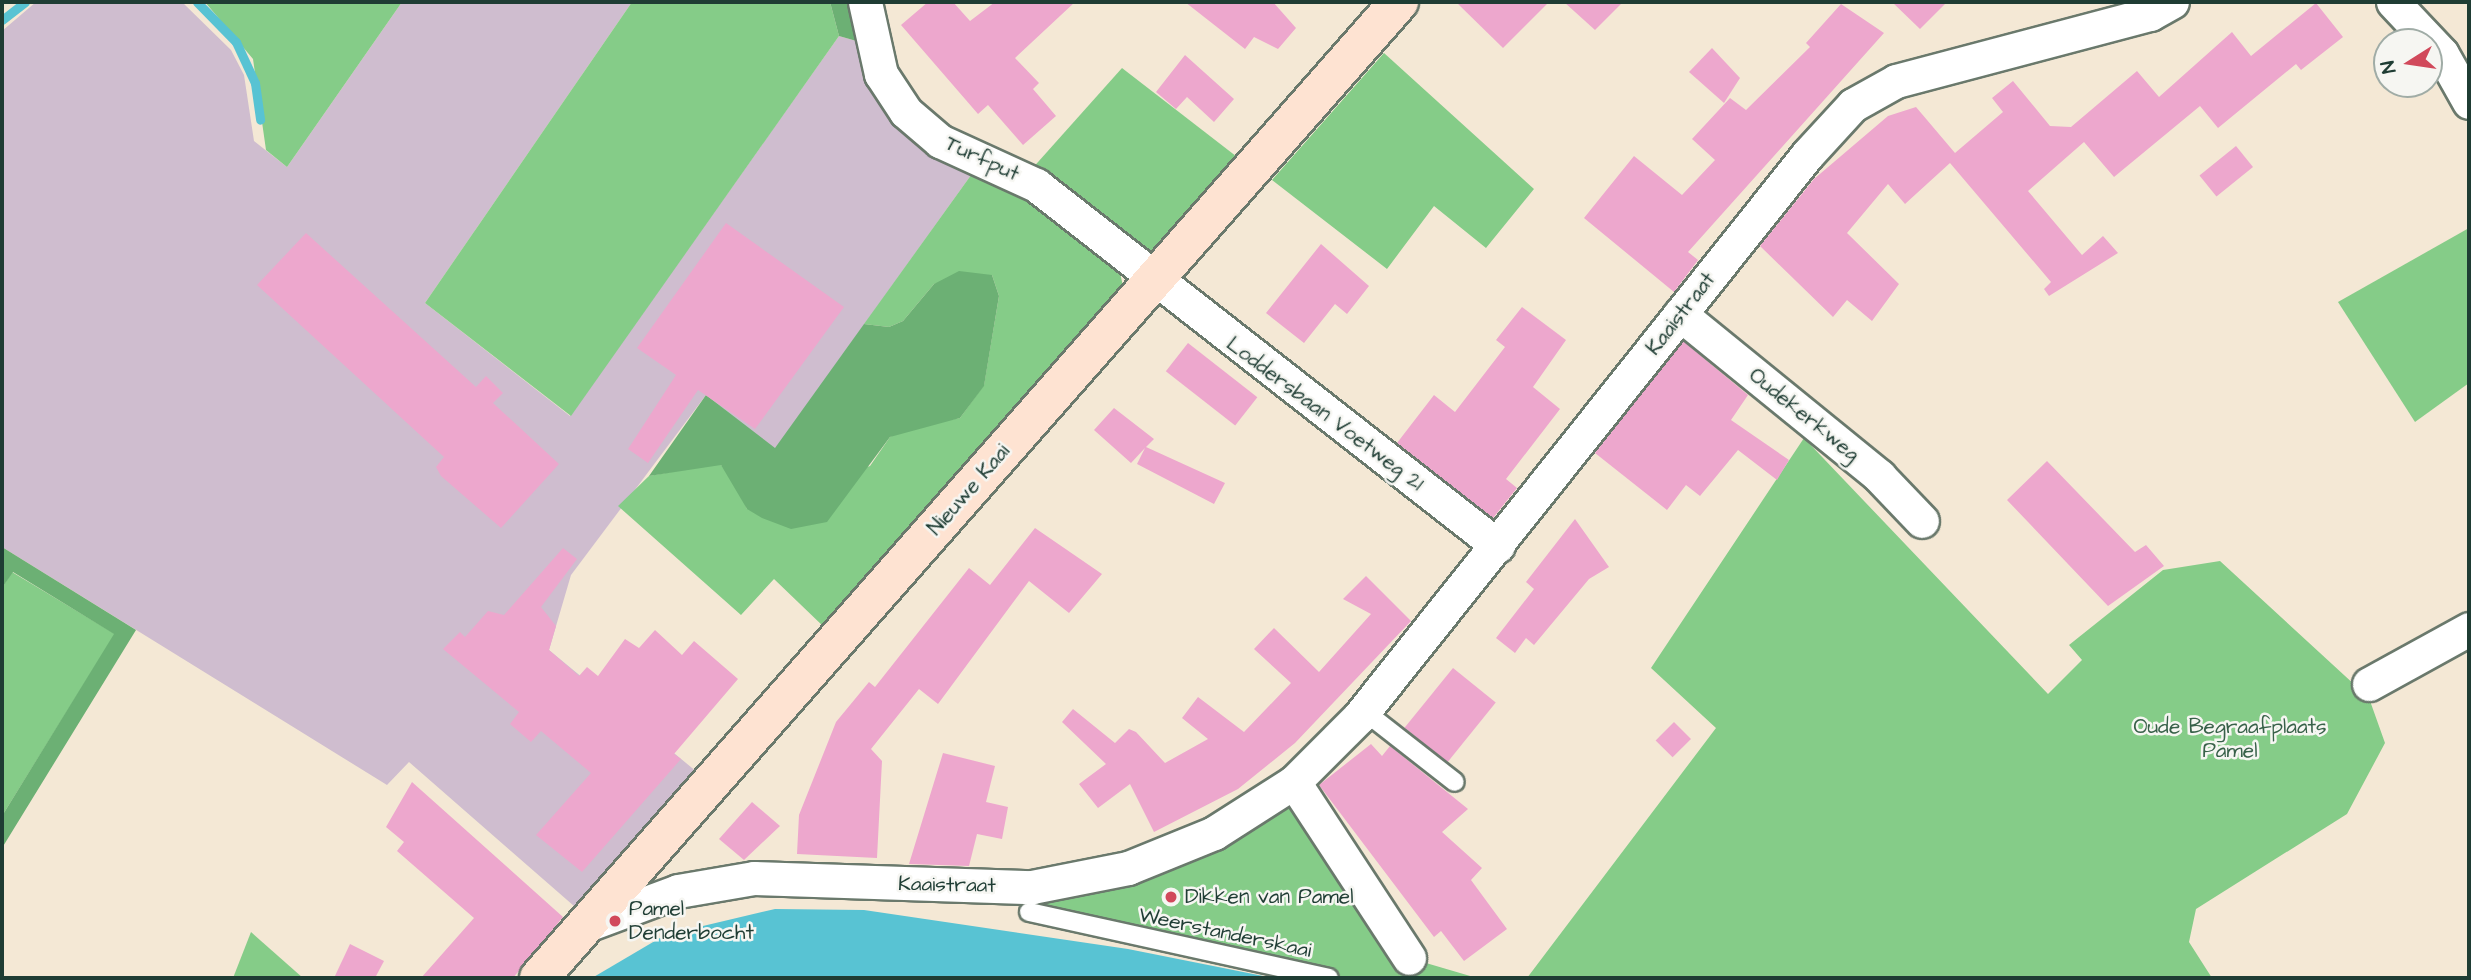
<!DOCTYPE html>
<style>
body{margin:0}
#map{position:relative;width:2471px;height:980px;overflow:hidden;background:#f4e8d5;font-family:"Architects Daughter",sans-serif}
div>[style]{position:absolute}
.industrial>*{inset:0;background:#cfbdcf}
.green>*{inset:0;background:#85cc88}
.forest>*{inset:0;background:#6cb074}
.water>*{inset:0;background:#58c3d3}
.stream>*{height:9px;margin:-4.5px;padding:0 4.5px;transform-origin:4.5px;border-radius:4.5px;background:#58c3d3}
.building>*{inset:0;background:#eda7cd;transform-origin:0 0}
.roads{filter:drop-shadow(2px 0 #6a796c) drop-shadow(-2px 0 #6a796c) drop-shadow(0 2px #6a796c) drop-shadow(0 -2px #6a796c)}
.lane>*{height:18px;margin:-9px;padding:0 9px;transform-origin:9px;border-radius:9px;background:#fff}
.street>*{height:33px;margin:-16.5px;padding:0 16.5px;transform-origin:16.5px;border-radius:16.5px;background:#fff}
.secondary>*{height:38px;margin:-19px;padding:0 19px;transform-origin:19px;border-radius:19px;background:#fee3d2}
.dots>*{width:19px;height:19px;translate:-50% -50%;box-sizing:border-box;border:4px solid #f6f6f2;border-radius:50%}
span{translate:-50% -50%;white-space:nowrap;text-align:center;line-height:1.15;-webkit-text-stroke:5px #f6f6f2;paint-order:stroke}
.street-label{font-size:21px;color:#1f3d34}
.park-label{font-size:21px;color:#386149}
.poi-label{font-size:21px;color:#1f3d34}
.left{translate:0 -50%;text-align:left}
.frame{position:absolute;inset:0;border:4px solid #1f3d34;pointer-events:none}
.north{position:absolute;left:2373px;top:28px;width:70px;height:70px;box-sizing:border-box;background:#f6f6f2;border:2px solid #a0aca6;border-radius:50%;rotate:258deg;font-size:19px;font-weight:700;line-height:28px;text-align:center;color:#1f3d34}
.north::after{content:'';display:block;margin:auto;width:24px;height:32px;background:#d1495b;clip-path:polygon(50% 0,100% 100%,50% 72%,0 100%)}
</style>
<div id="map">
<div class="industrial">
<div style="clip-path:polygon(36px 2px,182px 2px,231px 50px,244px 75px,254px 141px,287px 167px,402px 2px,632px 2px,425px 303px,570px 416px,839px 36px,860px 42px,974px 171px,775px 449px,706px 395px,571px 575px,549px 650px,703px 777px,582px 913px,409px 762px,387px 785px,2px 547px,2px 31px)"></div>
</div>
<div class="green">
<div style="clip-path:polygon(205px 2px,402px 2px,287px 167px,266px 150px,253px 59px)"></div>
<div style="clip-path:polygon(632px 2px,830px 2px,839px 36px,571px 416px,425px 303px)"></div>
<div style="clip-path:polygon(1384px 53px,1534px 189px,1486px 248px,1434px 206px,1387px 269px,1272px 180px)"></div>
<div style="clip-path:polygon(1122px 68px,1241px 160px,1152px 250px,1140px 250px,1030px 171px)"></div>
<div style="clip-path:polygon(974px 171px,1016px 190px,1119px 269px,1124px 290px,825px 628px,774px 579px,741px 615px,618px 506px,649px 476px,709px 465px,721px 465px,735px 481px,747px 509px,870px 466px,890px 437px,906px 428px,960px 418px,984px 385px,999px 296px,992px 275px,934px 284px,903px 321px,889px 327px,864px 324px)"></div>
<div style="clip-path:polygon(2469px 228px,2469px 383px,2415px 422px,2338px 302px)"></div>
<div style="clip-path:polygon(1804px 438px,2048px 694px,2082px 660px,2069px 645px,2163px 570px,2220px 561px,2369px 698px,2385px 743px,2347px 814px,2196px 909px,2189px 942px,2212px 978px,1527px 978px,1716px 728px,1651px 668px)"></div>
<div style="clip-path:polygon(12px 572px,115px 634px,2px 816px,2px 588px)"></div>
<div style="clip-path:polygon(1294px 782px,1409px 958px,1477px 978px,1342px 978px,1029px 907px,1030px 898px)"></div>
<div style="clip-path:polygon(251px 932px,303px 978px,233px 978px)"></div>
</div>
<div class="forest">
<div style="clip-path:polygon(830px 2px,855px 2px,860px 42px,839px 36px)"></div>
<div style="clip-path:polygon(959px 271px,992px 275px,999px 296px,984px 386px,960px 418px,890px 437px,827px 522px,791px 529px,762px 518px,747px 509px,721px 465px,649px 476px,706px 395px,775px 448px,864px 324px,889px 327px,903px 321px,934px 284px)"></div>
<div style="clip-path:polygon(2px 547px,136px 630px,2px 848px,2px 816px,114px 634px,13px 572px,2px 588px)"></div>
</div>
<div class="water">
<div style="clip-path:polygon(775px 909px,864px 910px,1128px 949px,1273px 978px,592px 978px,665px 935px)"></div>
</div>
<div class="stream">
<div style="left:197px;top:2px;width:56px;rotate:45.7deg"></div>
<div style="left:236px;top:42px;width:45px;rotate:65.1deg"></div>
<div style="left:255px;top:83px;width:37px;rotate:82deg"></div>
<div style="left:2px;top:20px;width:29px;rotate:-38deg"></div>
</div>
<div class="building">
<div style="clip-path:polygon(928px 2px,953px 2px,970px 21px,995px 2px,1075px 2px,1015px 58px,1039px 83px,1033px 89px,1056px 116px,1023px 145px,988px 105px,978px 114px,901px 25px)"></div>
<div style="clip-path:polygon(1185px 2px,1273px 2px,1296px 28px,1278px 49px,1254px 37px,1245px 49px)"></div>
<div style="clip-path:polygon(1456px 2px,1549px 2px,1503px 48px)"></div>
<div style="clip-path:polygon(1564px 2px,1623px 2px,1595px 30px)"></div>
<div style="clip-path:polygon(1892px 2px,1947px 2px,1920px 29px)"></div>
<div style="clip-path:polygon(2316px 3px,2343px 37px,2301px 70px,2296px 64px,2218px 128px,2200px 106px,2114px 177px,2084px 142px,2028px 191px,2082px 255px,2103px 236px,2118px 253px,2049px 296px,2044px 289px,2051px 282px,1950px 163px,1905px 204px,1888px 184px,1847px 233px,1899px 284px,1872px 321px,1847px 300px,1833px 317px,1760px 246px,1814px 179px,1888px 116px,1916px 107px,1955px 153px,2003px 112px,1992px 98px,2013px 81px,2050px 126px,2071px 127px,2137px 71px,2159px 97px,2232px 32px,2251px 56px)"></div>
<div style="clip-path:polygon(1841px 4px,1884px 33px,1688px 252px,1698px 260px,1674px 292px,1584px 218px,1634px 156px,1682px 195px,1715px 160px,1692px 139px,1730px 98px,1746px 110px,1810px 47px,1806px 43px)"></div>
<div style="clip-path:polygon(1712px 48px,1740px 78px,1724px 103px,1689px 72px)"></div>
<div style="clip-path:polygon(1185px 55px,1234px 99px,1214px 122px,1187px 97px,1176px 109px,1156px 92px)"></div>
<div style="left:2236px;top:146px;width:27px;height:47px;rotate:51deg"></div>
<div style="clip-path:polygon(726px 223px,844px 307px,755px 429px,698px 390px,648px 463px,628px 449px,676px 375px,637px 348px)"></div>
<div style="clip-path:polygon(306px 233px,476px 387px,486px 376px,503px 393px,493px 403px,559px 464px,501px 528px,441px 476px,436px 467px,444px 457px,257px 285px)"></div>
<div style="clip-path:polygon(1321px 244px,1369px 286px,1347px 314px,1335px 304px,1304px 343px,1266px 313px)"></div>
<div style="clip-path:polygon(1522px 307px,1566px 340px,1533px 387px,1560px 409px,1506px 479px,1517px 488px,1493px 518px,1397px 443px,1434px 395px,1455px 412px,1505px 347px,1496px 340px)"></div>
<div style="clip-path:polygon(1683px 341px,1748px 395px,1731px 420px,1789px 460px,1777px 480px,1738px 450px,1700px 496px,1686px 485px,1667px 510px,1595px 453px)"></div>
<div style="left:1188px;top:343px;width:88px;height:36px;rotate:38deg"></div>
<div style="clip-path:polygon(1114px 408px,1154px 439px,1146px 447px,1225px 483px,1214px 504px,1137px 464px,1145px 448px,1131px 463px,1094px 430px)"></div>
<div style="clip-path:polygon(2047px 461px,2135px 552px,2146px 545px,2164px 566px,2108px 606px,2007px 500px)"></div>
<div style="clip-path:polygon(1575px 519px,1609px 567px,1589px 579px,1534px 645px,1526px 638px,1515px 653px,1496px 638px,1534px 589px,1526px 582px)"></div>
<div style="clip-path:polygon(1035px 528px,1102px 574px,1069px 613px,1029px 581px,938px 704px,919px 689px,871px 749px,882px 761px,877px 858px,797px 854px,799px 815px,836px 722px,869px 682px,875px 687px,969px 568px,990px 585px)"></div>
<div style="clip-path:polygon(563px 548px,577px 559px,541px 607px,556px 626px,549px 650px,579px 676px,587px 667px,598px 676px,625px 639px,639px 648px,655px 630px,682px 655px,694px 641px,738px 679px,674px 754px,681px 759px,582px 872px,536px 835px,591px 773px,541px 731px,531px 742px,510px 724px,519px 712px,443px 649px,460px 632px,465px 637px,488px 611px,504px 615px)"></div>
<div style="clip-path:polygon(1366px 576px,1411px 621px,1295px 743px,1238px 789px,1154px 832px,1130px 784px,1098px 808px,1079px 784px,1106px 764px,1062px 722px,1073px 709px,1115px 743px,1129px 729px,1136px 732px,1165px 763px,1208px 739px,1182px 718px,1198px 697px,1244px 732px,1291px 683px,1254px 649px,1274px 628px,1319px 672px,1371px 614px,1343px 599px)"></div>
<div style="left:1453px;top:668px;width:55px;height:77px;rotate:39deg"></div>
<div style="left:1674px;top:722px;width:24px;height:26px;rotate:45deg"></div>
<div style="clip-path:polygon(1371px 744px,1382px 756px,1390px 746px,1468px 809px,1442px 832px,1482px 868px,1471px 880px,1507px 929px,1464px 961px,1441px 931px,1434px 937px,1319px 785px)"></div>
<div style="clip-path:polygon(943px 753px,995px 766px,986px 802px,1008px 807px,1002px 839px,977px 834px,969px 866px,909px 864px)"></div>
<div style="clip-path:polygon(412px 782px,563px 917px,513px 978px,421px 978px,474px 918px,397px 851px,404px 842px,386px 827px)"></div>
<div style="clip-path:polygon(752px 802px,780px 826px,744px 860px,719px 839px)"></div>
<div style="clip-path:polygon(350px 944px,384px 961px,375px 978px,334px 978px)"></div>
</div>
<div class="roads">
<div class="lane">
<div style="left:1364px;top:711px;width:115px;rotate:38deg"></div>
<div style="left:1029px;top:912px;width:307px;rotate:12.4deg"></div>
</div>
<div class="street">
<div style="left:865px;top:2px;width:74px;rotate:77.5deg"></div>
<div style="left:881px;top:74px;width:45px;rotate:56.7deg"></div>
<div style="left:906px;top:112px;width:45px;rotate:40.5deg"></div>
<div style="left:940px;top:141px;width:106px;rotate:24.6deg"></div>
<div style="left:1036px;top:185px;width:586px;rotate:38deg"></div>
<div style="left:2393px;top:2px;width:71px;rotate:46.7deg"></div>
<div style="left:2442px;top:54px;width:55px;rotate:60.6deg"></div>
<div style="left:1680px;top:314px;width:257px;rotate:39.1deg"></div>
<div style="left:1879px;top:476px;width:62px;rotate:46.3deg"></div>
<div style="left:2369px;top:684px;width:114px;rotate:-28.8deg"></div>
<div style="left:1294px;top:782px;width:210px;rotate:56.8deg"></div>
<div style="left:584px;top:926px;width:100px;rotate:-20.4deg"></div>
<div style="left:678px;top:891px;width:77px;rotate:-9.7deg"></div>
<div style="left:754px;top:878px;width:278px;rotate:1.9deg"></div>
<div style="left:1032px;top:887px;width:98px;rotate:-11.2deg"></div>
<div style="left:1128px;top:868px;width:93px;rotate:-22.1deg"></div>
<div style="left:1214px;top:833px;width:95px;rotate:-32.5deg"></div>
<div style="left:1294px;top:782px;width:92px;rotate:-45deg"></div>
<div style="left:1359px;top:717px;width:719px;rotate:-51.44deg"></div>
<div style="left:1807px;top:155px;width:68px;rotate:-47.4deg"></div>
<div style="left:1853px;top:105px;width:49px;rotate:-29.2deg"></div>
<div style="left:1896px;top:81px;width:263px;rotate:-14.8deg"></div>
<div style="left:2150px;top:14px;width:25px;rotate:-29deg"></div>
</div>
<div class="secondary">
<div style="left:539px;top:978px;width:1301px;rotate:-48.62deg"></div>
</div>
</div>
<div class="dots">
<div style="left:1171px;top:897px;background:#d1495b"></div>
<div style="left:615px;top:921px;background:#d1495b"></div>
</div>
<div class="street-label">
<span style="left:982px;top:159px;rotate:25deg">Turfput</span>
<span style="left:1681px;top:314px;rotate:-52deg">Kaaistraat</span>
<span style="left:1325px;top:414px;rotate:37deg">Loddersbaan Voetweg 21</span>
<span style="left:1804px;top:415px;rotate:39deg">Oudekerkweg</span>
<span style="left:969px;top:490px;rotate:-49deg">Nieuwe Kaai</span>
<span style="left:947px;top:885px;rotate:1deg">Kaaistraat</span>
<span style="left:1225px;top:933px;rotate:12deg">Weerstanderskaai</span>
</div>
<div class="park-label">
<span style="left:2230px;top:739px">Oude Begraafplaats<br>Pamel</span>
</div>
<div class="poi-label">
<span class="left" style="left:1185px;top:897px">Dikken van Pamel</span>
<span class="left" style="left:629px;top:921px">Pamel<br>Denderbocht</span>
</div>
<div class="frame"></div>
<div class="north">N</div>
</div>
